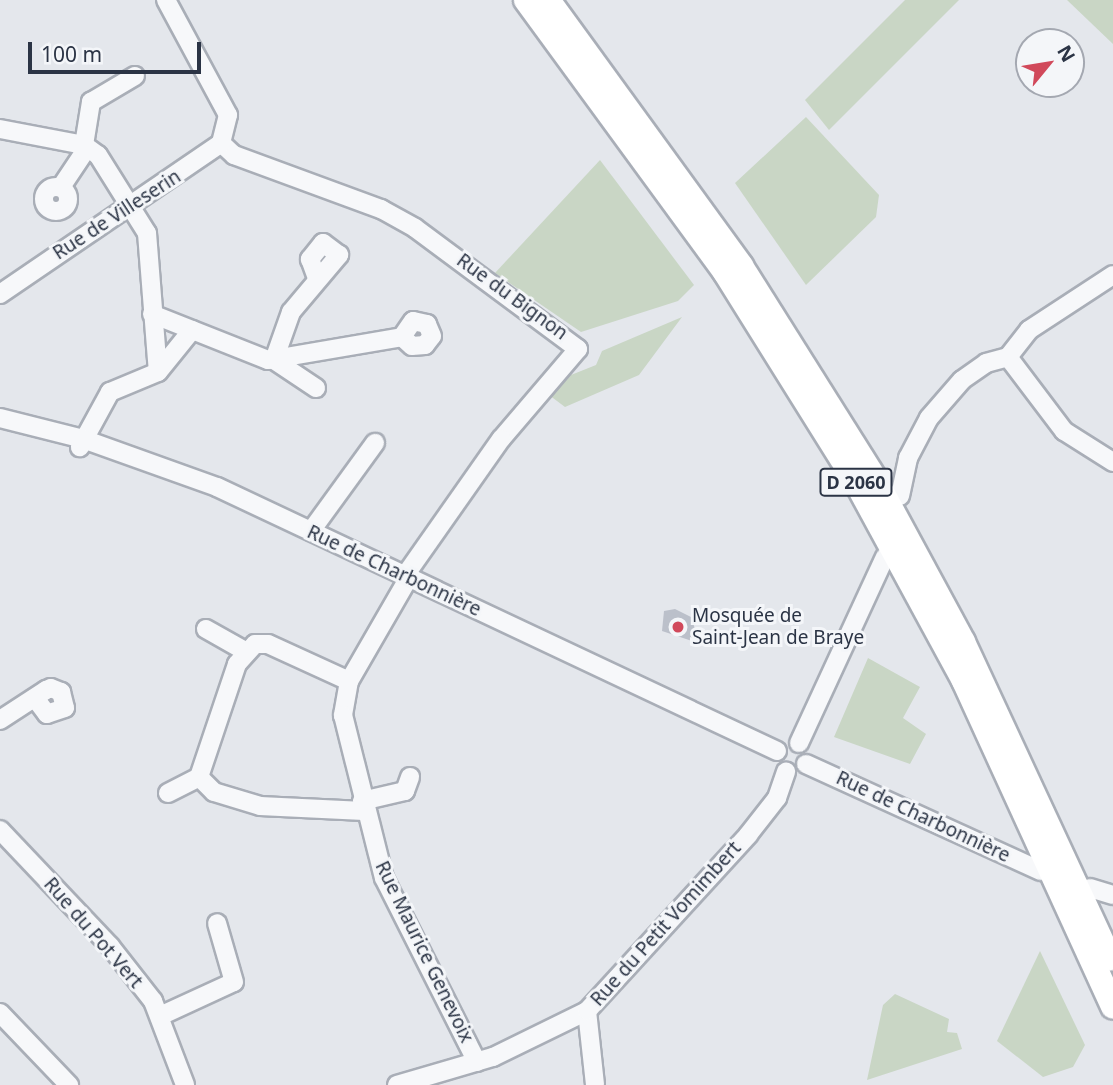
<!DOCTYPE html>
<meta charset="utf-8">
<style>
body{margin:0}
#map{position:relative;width:1113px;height:1085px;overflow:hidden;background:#e4e7ec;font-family:"Noto Sans",sans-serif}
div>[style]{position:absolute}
.green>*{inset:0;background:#c9d6c5}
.building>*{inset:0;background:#bbc0ca}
.roads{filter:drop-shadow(2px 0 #a9aeb7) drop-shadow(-2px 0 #a9aeb7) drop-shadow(0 2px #a9aeb7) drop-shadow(0 -2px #a9aeb7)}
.minor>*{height:18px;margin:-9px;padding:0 9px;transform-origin:9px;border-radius:9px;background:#f7f8fa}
.minor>.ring{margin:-9px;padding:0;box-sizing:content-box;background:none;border:18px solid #f7f8fa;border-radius:50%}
.highway>*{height:24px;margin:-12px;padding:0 12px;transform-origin:12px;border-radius:12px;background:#fff}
.dots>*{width:19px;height:19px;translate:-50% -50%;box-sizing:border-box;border:4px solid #f4f6f9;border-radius:50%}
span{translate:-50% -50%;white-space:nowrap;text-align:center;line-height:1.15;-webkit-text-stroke:6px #f4f6f9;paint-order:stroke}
.shield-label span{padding:2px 5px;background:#f4f6f9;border:2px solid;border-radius:5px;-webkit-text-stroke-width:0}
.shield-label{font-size:18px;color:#2b3445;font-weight:700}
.street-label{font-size:19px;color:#2b3445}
.poi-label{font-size:19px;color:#2b3445}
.left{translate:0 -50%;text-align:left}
.north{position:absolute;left:1015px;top:28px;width:70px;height:70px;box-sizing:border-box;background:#f4f6f9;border:2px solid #a4a8b1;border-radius:50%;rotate:60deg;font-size:19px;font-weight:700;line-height:28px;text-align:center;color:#2b3445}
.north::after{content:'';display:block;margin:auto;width:24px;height:32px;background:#d1495b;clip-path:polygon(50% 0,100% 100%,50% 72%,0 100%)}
.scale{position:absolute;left:28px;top:42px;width:173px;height:32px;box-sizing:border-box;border:4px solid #2b3445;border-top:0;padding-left:9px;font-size:21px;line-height:24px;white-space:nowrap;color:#2b3445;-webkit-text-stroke:5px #f4f6f9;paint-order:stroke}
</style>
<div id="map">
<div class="green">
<div style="clip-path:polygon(905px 0,959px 0,829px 130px,805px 100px)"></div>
<div style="clip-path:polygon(1067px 0,1113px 0,1113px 44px)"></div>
<div style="clip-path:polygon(806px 117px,879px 195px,876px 217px,806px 285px,735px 183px)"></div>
<div style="clip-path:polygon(600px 160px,694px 285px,678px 301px,581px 332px,495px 273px)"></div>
<div style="clip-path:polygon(682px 317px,639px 375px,565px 407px,549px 395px,561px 379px,596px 365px,602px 351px)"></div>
<div style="clip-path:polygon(868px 658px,920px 687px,903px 718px,926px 734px,910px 764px,834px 737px)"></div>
<div style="clip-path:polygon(1040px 951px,1085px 1045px,1073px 1067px,1043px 1077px,997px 1041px)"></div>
<div style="clip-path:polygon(895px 994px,949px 1019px,947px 1032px,957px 1033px,962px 1049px,867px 1080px,883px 1005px)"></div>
</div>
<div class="building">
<div style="clip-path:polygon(675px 609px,691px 617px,696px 632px,692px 641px,662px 631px,664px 611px)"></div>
</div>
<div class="roads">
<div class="minor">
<div style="left:0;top:129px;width:86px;rotate:10.8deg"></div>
<div style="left:84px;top:145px;width:17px;rotate:36deg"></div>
<div style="left:98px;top:155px;width:92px;rotate:57.9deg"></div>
<div style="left:147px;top:233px;width:139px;rotate:85.5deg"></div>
<div style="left:158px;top:372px;width:52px;rotate:157.4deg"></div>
<div style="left:110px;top:392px;width:63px;rotate:118.6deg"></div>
<div style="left:221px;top:143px;width:18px;rotate:43deg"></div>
<div style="left:234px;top:155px;width:157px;rotate:20.2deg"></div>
<div style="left:381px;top:209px;width:39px;rotate:29deg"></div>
<div style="left:415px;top:228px;width:203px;rotate:36.6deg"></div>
<div style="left:578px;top:349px;width:118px;rotate:130.5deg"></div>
<div style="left:501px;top:439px;width:169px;rotate:125.1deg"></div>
<div style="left:84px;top:145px;width:44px;rotate:-80.8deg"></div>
<div style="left:91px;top:102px;width:51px;rotate:-30.6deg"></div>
<div style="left:61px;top:187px;width:47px;rotate:-56.3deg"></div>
<div class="ring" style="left:44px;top:187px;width:6px;height:6px"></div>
<div style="left:0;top:294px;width:268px;rotate:-34.3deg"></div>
<div style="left:221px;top:143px;width:29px;rotate:-76deg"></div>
<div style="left:228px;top:115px;width:131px;rotate:-118.3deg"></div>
<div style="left:152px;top:314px;width:125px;rotate:21.6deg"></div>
<div style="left:268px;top:360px;width:136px;rotate:-9.7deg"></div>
<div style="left:402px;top:337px;width:13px;rotate:42deg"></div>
<div style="left:412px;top:346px;width:13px;rotate:-4deg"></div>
<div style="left:425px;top:345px;width:11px;rotate:-52deg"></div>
<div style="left:432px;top:336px;width:13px;rotate:-113deg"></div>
<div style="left:427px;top:324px;width:14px;rotate:-168deg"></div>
<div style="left:413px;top:321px;width:19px;rotate:125deg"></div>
<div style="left:1008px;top:357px;width:93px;rotate:52.9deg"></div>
<div style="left:1064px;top:431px;width:58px;rotate:32.3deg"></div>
<div style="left:1008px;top:357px;width:34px;rotate:-52deg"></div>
<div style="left:1029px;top:330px;width:100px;rotate:-33.2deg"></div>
<div style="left:158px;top:372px;width:54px;rotate:-51deg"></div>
<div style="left:316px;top:388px;width:50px;rotate:-146.3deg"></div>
<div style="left:274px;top:360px;width:51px;rotate:-70.5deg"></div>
<div style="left:291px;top:312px;width:75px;rotate:-49.9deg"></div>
<div style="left:339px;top:255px;width:20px;rotate:-143deg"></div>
<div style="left:323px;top:243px;width:21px;rotate:129deg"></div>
<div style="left:310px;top:259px;width:20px;rotate:70deg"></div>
<div style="left:0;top:418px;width:86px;rotate:14.2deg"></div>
<div style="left:83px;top:439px;width:142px;rotate:19.7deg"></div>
<div style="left:217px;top:487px;width:619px;rotate:25.24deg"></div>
<div style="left:900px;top:496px;width:39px;rotate:-78deg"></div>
<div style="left:908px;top:458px;width:45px;rotate:-62.3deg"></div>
<div style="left:929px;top:418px;width:50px;rotate:-49deg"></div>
<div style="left:962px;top:380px;width:29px;rotate:-35deg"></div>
<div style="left:986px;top:363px;width:23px;rotate:-15deg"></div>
<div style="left:311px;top:531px;width:109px;rotate:-54deg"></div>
<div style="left:408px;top:579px;width:118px;rotate:120deg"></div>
<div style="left:349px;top:681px;width:35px;rotate:100deg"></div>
<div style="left:343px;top:715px;width:168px;rotate:75.9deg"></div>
<div style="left:384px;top:878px;width:206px;rotate:63.2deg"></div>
<div style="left:206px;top:629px;width:45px;rotate:29.4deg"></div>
<div style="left:349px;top:681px;width:89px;rotate:-155.4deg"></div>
<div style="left:268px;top:644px;width:13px;rotate:180deg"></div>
<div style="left:255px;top:644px;width:27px;rotate:132deg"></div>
<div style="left:237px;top:664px;width:119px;rotate:108.6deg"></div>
<div style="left:199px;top:777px;width:21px;rotate:45deg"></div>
<div style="left:214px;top:792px;width:48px;rotate:16.9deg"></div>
<div style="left:260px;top:806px;width:104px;rotate:2.8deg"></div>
<div style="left:0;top:720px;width:55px;rotate:-33.1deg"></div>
<div style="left:46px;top:690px;width:5px;rotate:-22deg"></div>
<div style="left:51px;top:688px;width:11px;rotate:22deg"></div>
<div style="left:61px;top:692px;width:16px;rotate:76deg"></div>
<div style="left:65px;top:708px;width:19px;rotate:162deg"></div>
<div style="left:47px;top:714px;width:20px;rotate:-127deg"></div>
<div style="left:799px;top:743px;width:205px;rotate:-65.2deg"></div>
<div style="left:806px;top:764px;width:258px;rotate:24.5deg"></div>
<div style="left:168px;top:793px;width:35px;rotate:-27deg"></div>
<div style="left:362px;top:801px;width:44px;rotate:-13.1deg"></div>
<div style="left:405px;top:791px;width:15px;rotate:-70deg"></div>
<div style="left:0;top:830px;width:160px;rotate:46.5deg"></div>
<div style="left:110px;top:946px;width:70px;rotate:52deg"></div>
<div style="left:153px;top:1001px;width:90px;rotate:69.1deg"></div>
<div style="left:1090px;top:888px;width:24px;rotate:17deg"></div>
<div style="left:587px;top:1011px;width:74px;rotate:83.8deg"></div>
<div style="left:0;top:1013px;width:100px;rotate:46.2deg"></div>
<div style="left:160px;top:1016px;width:81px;rotate:-24.7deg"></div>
<div style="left:234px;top:982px;width:61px;rotate:-106.1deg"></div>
<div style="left:397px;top:1085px;width:100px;rotate:-16.3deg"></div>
<div style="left:493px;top:1057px;width:105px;rotate:-26.1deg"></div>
<div style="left:587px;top:1011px;width:239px;rotate:-47.5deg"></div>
<div style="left:748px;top:835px;width:47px;rotate:-51.9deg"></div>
<div style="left:777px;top:798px;width:28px;rotate:-71deg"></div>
</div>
<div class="highway">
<div style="left:526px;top:0;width:337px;rotate:53.8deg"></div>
<div style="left:725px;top:272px;width:245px;rotate:58deg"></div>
<div style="left:855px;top:480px;width:229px;rotate:61.5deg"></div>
<div style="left:964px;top:681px;width:358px;rotate:65.4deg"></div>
<div style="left:548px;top:0;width:329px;rotate:54deg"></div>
<div style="left:741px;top:266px;width:252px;rotate:57.8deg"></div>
<div style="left:875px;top:479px;width:185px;rotate:61.6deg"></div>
<div style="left:963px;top:642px;width:349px;rotate:65.1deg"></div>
</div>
</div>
<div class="dots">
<div style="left:678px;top:627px;background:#d1495b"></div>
</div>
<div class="shield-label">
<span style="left:856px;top:482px">D 2060</span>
</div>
<div class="street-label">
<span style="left:117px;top:215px;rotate:-33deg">Rue de Villeserin</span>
<span style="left:512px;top:297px;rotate:36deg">Rue du Bignon</span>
<span style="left:394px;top:571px;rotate:25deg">Rue de Charbonnière</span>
<span style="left:923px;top:817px;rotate:25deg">Rue de Charbonnière</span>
<span style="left:666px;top:924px;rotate:-48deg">Rue du Petit Vomimbert</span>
<span style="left:93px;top:933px;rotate:49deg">Rue du Pot Vert</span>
<span style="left:424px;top:952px;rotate:64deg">Rue Maurice Genevoix</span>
</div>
<div class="poi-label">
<span class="left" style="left:692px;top:627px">Mosquée de<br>Saint-Jean de Braye</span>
</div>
<div class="north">N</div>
<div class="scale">100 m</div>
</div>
